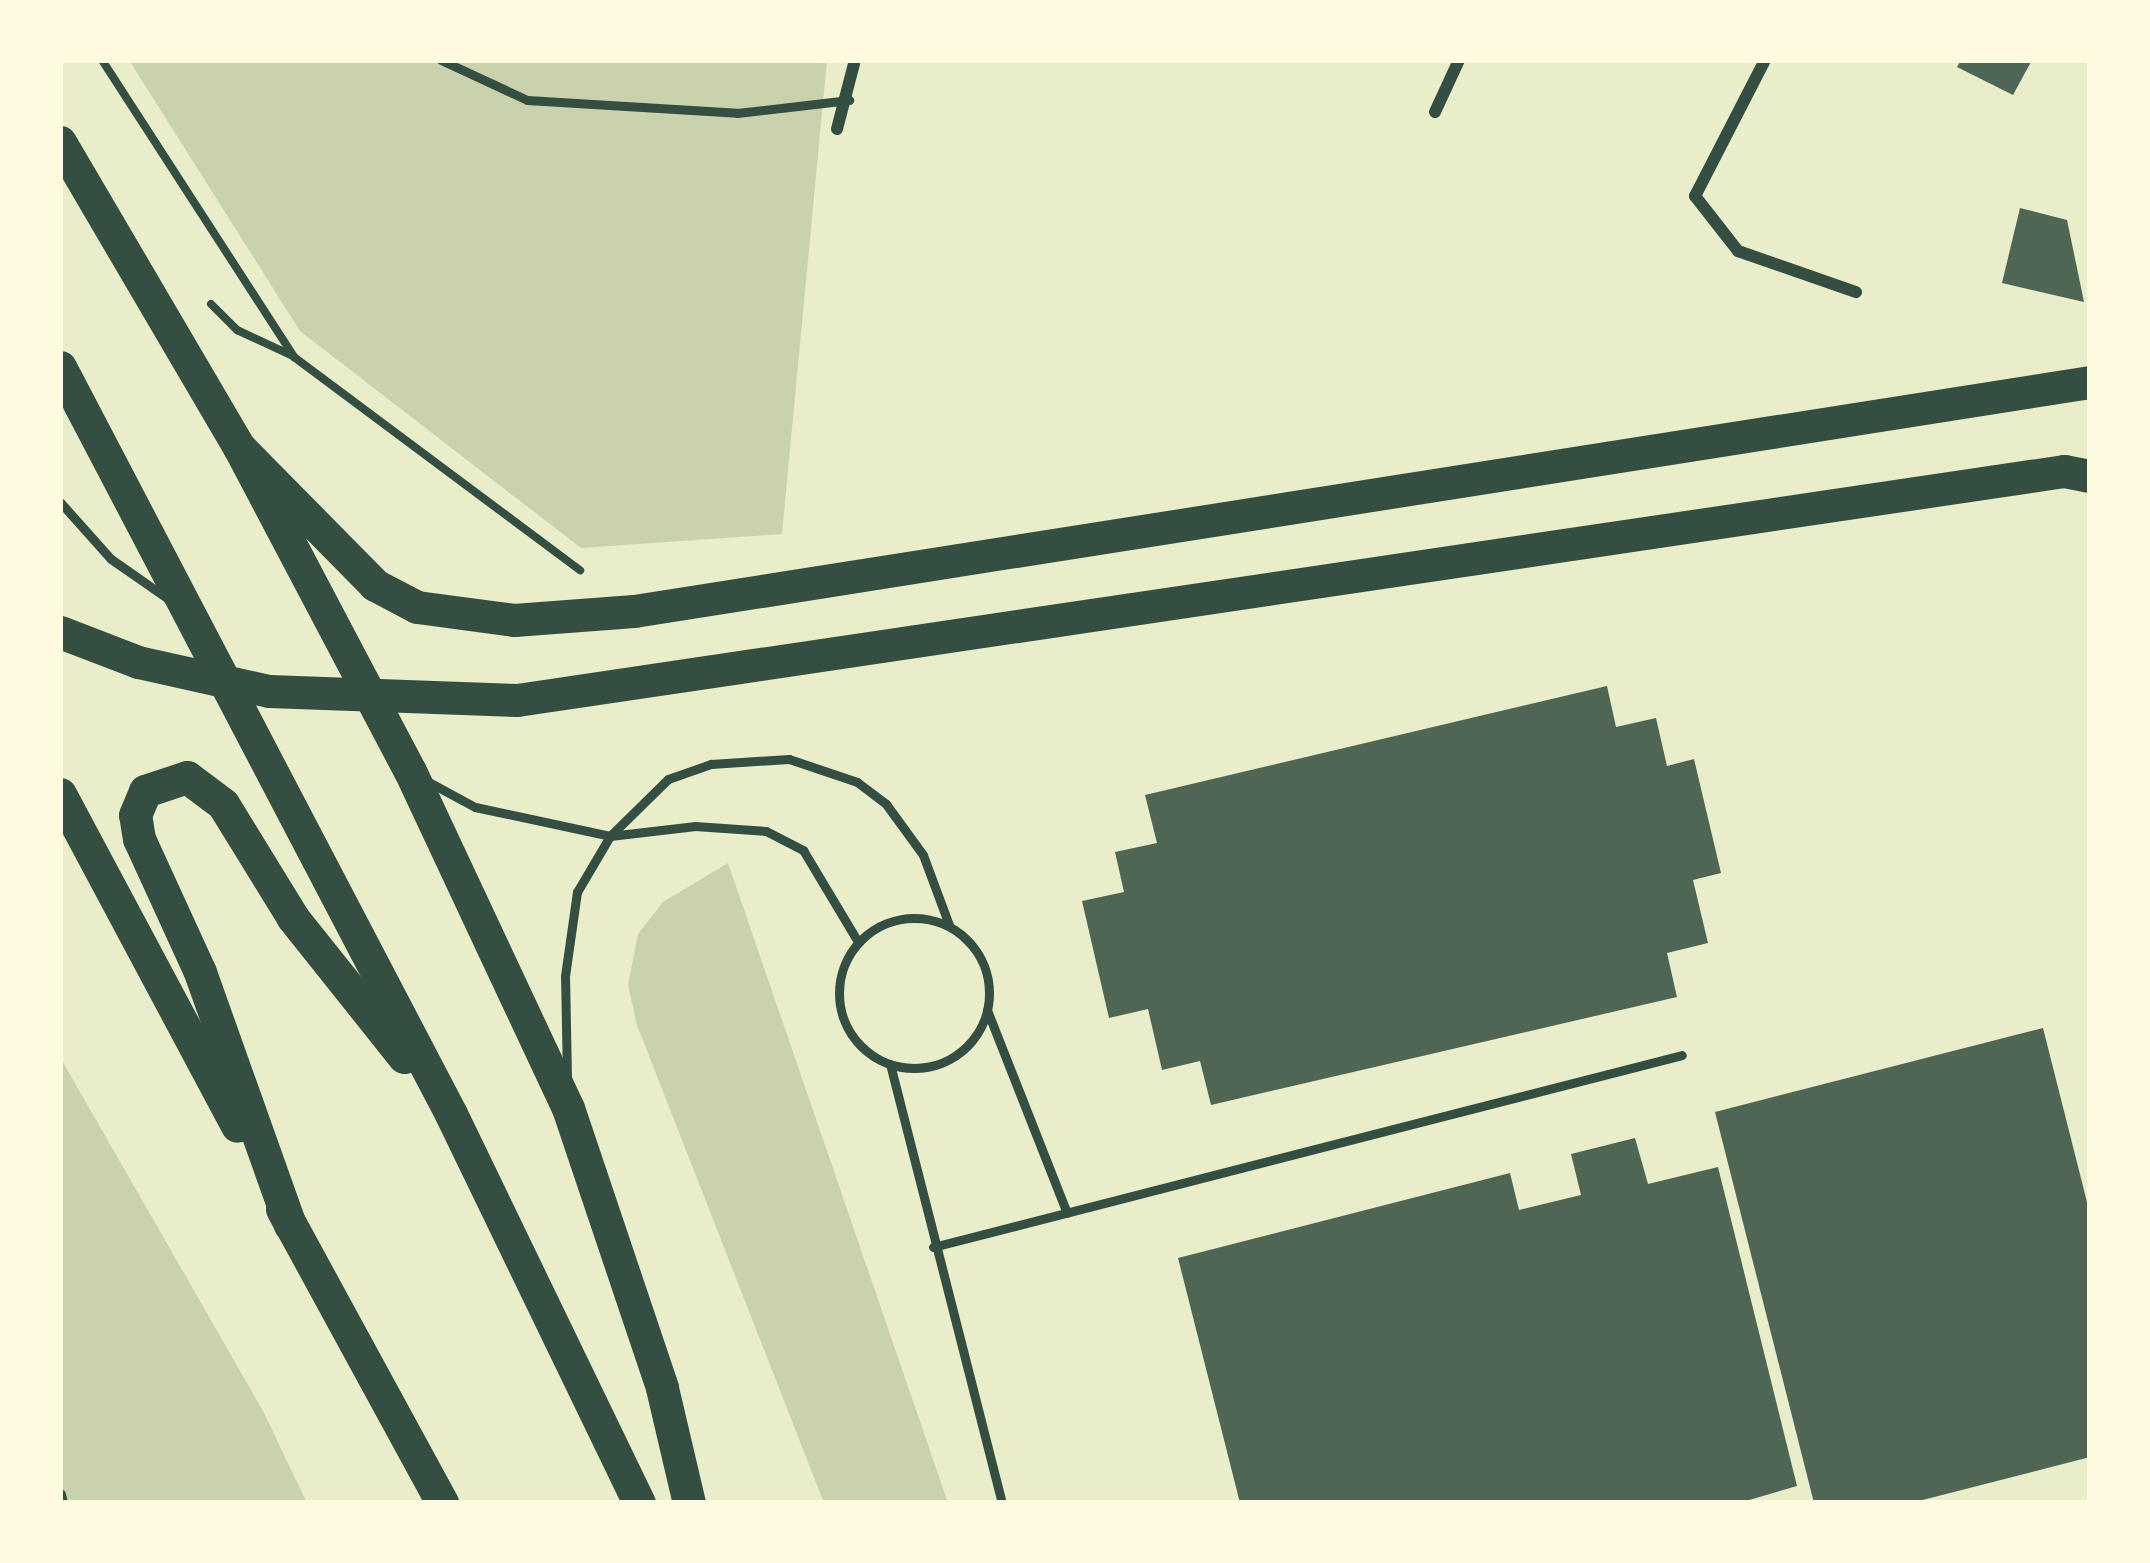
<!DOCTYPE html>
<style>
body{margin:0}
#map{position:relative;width:2150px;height:1563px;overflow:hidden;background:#e9edc9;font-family:Ubuntu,sans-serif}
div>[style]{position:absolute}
.green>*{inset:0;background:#cad2ad}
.building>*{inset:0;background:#4f6655}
.path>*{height:8px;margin:-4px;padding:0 4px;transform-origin:4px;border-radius:4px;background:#344e41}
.service>*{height:9px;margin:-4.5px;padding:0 4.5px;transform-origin:4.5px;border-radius:4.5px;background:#344e41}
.service>.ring{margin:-4.5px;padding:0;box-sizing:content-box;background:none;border:9px solid #344e41;border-radius:50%}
.minor>*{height:12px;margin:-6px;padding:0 6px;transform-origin:6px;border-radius:6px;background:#344e41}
.trunk>*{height:33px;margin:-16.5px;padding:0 16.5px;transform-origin:16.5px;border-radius:16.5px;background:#344e41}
span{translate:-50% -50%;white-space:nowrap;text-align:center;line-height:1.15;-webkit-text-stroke:10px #fefae0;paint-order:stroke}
.frame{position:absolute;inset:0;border:63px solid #fefae0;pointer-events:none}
</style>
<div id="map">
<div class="green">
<div style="clip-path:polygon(129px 60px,827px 60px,782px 534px,581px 548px,300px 331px)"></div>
<div style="clip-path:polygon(728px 863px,948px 1503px,824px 1503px,637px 1025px,628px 985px,638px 934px,663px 902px)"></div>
<div style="clip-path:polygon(60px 1057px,263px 1411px,307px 1503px,60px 1503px)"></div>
</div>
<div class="building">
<div style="clip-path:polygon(1961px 60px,2032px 60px,2013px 95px,1957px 67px)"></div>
<div style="clip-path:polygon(2020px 208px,2067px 220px,2084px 302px,2002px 283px)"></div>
<div style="clip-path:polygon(1607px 686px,1616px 727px,1656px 718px,1667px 766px,1694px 759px,1721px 873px,1693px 880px,1708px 943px,1667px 953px,1677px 997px,1211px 1105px,1200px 1061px,1162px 1070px,1148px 1009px,1109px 1018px,1082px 901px,1124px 892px,1115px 852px,1157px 843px,1145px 795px)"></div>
<div style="clip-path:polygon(2043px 1028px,2090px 1214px,2090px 1457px,1911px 1503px,1814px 1503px,1715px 1112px)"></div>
<div style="clip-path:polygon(1635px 1138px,1648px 1184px,1718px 1167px,1797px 1486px,1739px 1503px,1240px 1503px,1178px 1258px,1510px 1173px,1519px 1210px,1581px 1195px,1571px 1154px)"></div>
</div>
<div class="path">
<div style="left:102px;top:60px;width:354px;rotate:57.1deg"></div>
<div style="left:294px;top:357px;width:357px;rotate:36.7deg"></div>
<div style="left:211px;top:304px;width:37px;rotate:45deg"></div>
<div style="left:237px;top:330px;width:62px;rotate:24.9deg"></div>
</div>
<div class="service">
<div style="left:441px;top:60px;width:95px;rotate:24.9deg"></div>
<div style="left:527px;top:100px;width:210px;rotate:3.5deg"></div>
<div style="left:737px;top:113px;width:113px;rotate:-6.6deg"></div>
<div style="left:60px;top:502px;width:76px;rotate:48.2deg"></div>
<div style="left:111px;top:559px;width:68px;rotate:34.9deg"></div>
<div style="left:425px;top:780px;width:57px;rotate:28.4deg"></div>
<div style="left:475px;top:807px;width:138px;rotate:12.1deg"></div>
<div style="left:610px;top:836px;width:86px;rotate:-6.7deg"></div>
<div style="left:695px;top:826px;width:71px;rotate:4deg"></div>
<div style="left:766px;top:831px;width:42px;rotate:27.2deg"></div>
<div style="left:803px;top:850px;width:107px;rotate:59.1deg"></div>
<div class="ring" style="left:839px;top:918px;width:141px;height:141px"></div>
<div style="left:987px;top:1010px;width:218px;rotate:68.5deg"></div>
<div style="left:890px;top:1064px;width:453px;rotate:75.7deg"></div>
<div style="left:567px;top:1078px;width:102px;rotate:-91.1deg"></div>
<div style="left:565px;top:976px;width:85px;rotate:-81.9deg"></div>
<div style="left:577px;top:892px;width:65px;rotate:-59.5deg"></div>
<div style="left:610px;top:836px;width:81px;rotate:-44.5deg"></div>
<div style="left:668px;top:779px;width:46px;rotate:-19.2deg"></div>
<div style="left:711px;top:764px;width:78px;rotate:-3.7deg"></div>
<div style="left:789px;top:759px;width:72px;rotate:18.7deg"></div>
<div style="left:857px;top:782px;width:36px;rotate:37deg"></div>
<div style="left:886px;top:804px;width:63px;rotate:54deg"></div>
<div style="left:923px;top:855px;width:75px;rotate:69.6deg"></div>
<div style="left:933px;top:1247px;width:773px;rotate:-14.38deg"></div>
</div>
<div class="minor">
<div style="left:1765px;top:60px;width:153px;rotate:117.2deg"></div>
<div style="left:1695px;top:196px;width:70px;rotate:52deg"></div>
<div style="left:1738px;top:251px;width:125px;rotate:19.2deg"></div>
<div style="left:1435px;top:112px;width:57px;rotate:-65.2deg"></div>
<div style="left:837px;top:129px;width:71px;rotate:-75.4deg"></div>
<div style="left:60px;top:1495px;width:8px;rotate:76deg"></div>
</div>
<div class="trunk">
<div style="left:60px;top:142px;width:354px;rotate:59.6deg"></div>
<div style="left:239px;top:447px;width:366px;rotate:62.2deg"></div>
<div style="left:410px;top:771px;width:372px;rotate:64.9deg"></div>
<div style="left:568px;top:1108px;width:295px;rotate:71.4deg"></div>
<div style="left:662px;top:1388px;width:118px;rotate:76.8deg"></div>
<div style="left:60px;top:367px;width:843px;rotate:62.37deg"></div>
<div style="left:451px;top:1114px;width:432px;rotate:64.2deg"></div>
<div style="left:239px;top:447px;width:194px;rotate:45.4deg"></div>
<div style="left:375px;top:585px;width:47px;rotate:27.6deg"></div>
<div style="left:417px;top:607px;width:98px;rotate:7.6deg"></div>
<div style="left:514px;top:620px;width:120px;rotate:-4.3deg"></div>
<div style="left:634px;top:611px;width:1474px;rotate:-8.94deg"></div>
<div style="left:60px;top:632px;width:84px;rotate:21deg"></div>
<div style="left:138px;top:662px;width:134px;rotate:12.5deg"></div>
<div style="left:269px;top:691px;width:248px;rotate:2.1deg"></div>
<div style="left:517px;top:700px;width:1564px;rotate:-8.42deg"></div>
<div style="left:2064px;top:471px;width:26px;rotate:11deg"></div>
<div style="left:60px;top:794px;width:376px;rotate:61.9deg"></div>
<div style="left:282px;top:1209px;width:335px;rotate:61.4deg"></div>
<div style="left:290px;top:1225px;width:269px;rotate:-109.6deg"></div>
<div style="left:200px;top:972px;width:146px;rotate:-114.6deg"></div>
<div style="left:139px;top:839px;width:24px;rotate:-99deg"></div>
<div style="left:135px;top:815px;width:26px;rotate:-67deg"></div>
<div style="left:145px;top:791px;width:44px;rotate:-18.4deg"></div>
<div style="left:187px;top:777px;width:45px;rotate:36.9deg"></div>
<div style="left:223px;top:804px;width:134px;rotate:58.4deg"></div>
<div style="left:293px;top:918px;width:178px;rotate:51.4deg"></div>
</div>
<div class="frame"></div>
</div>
